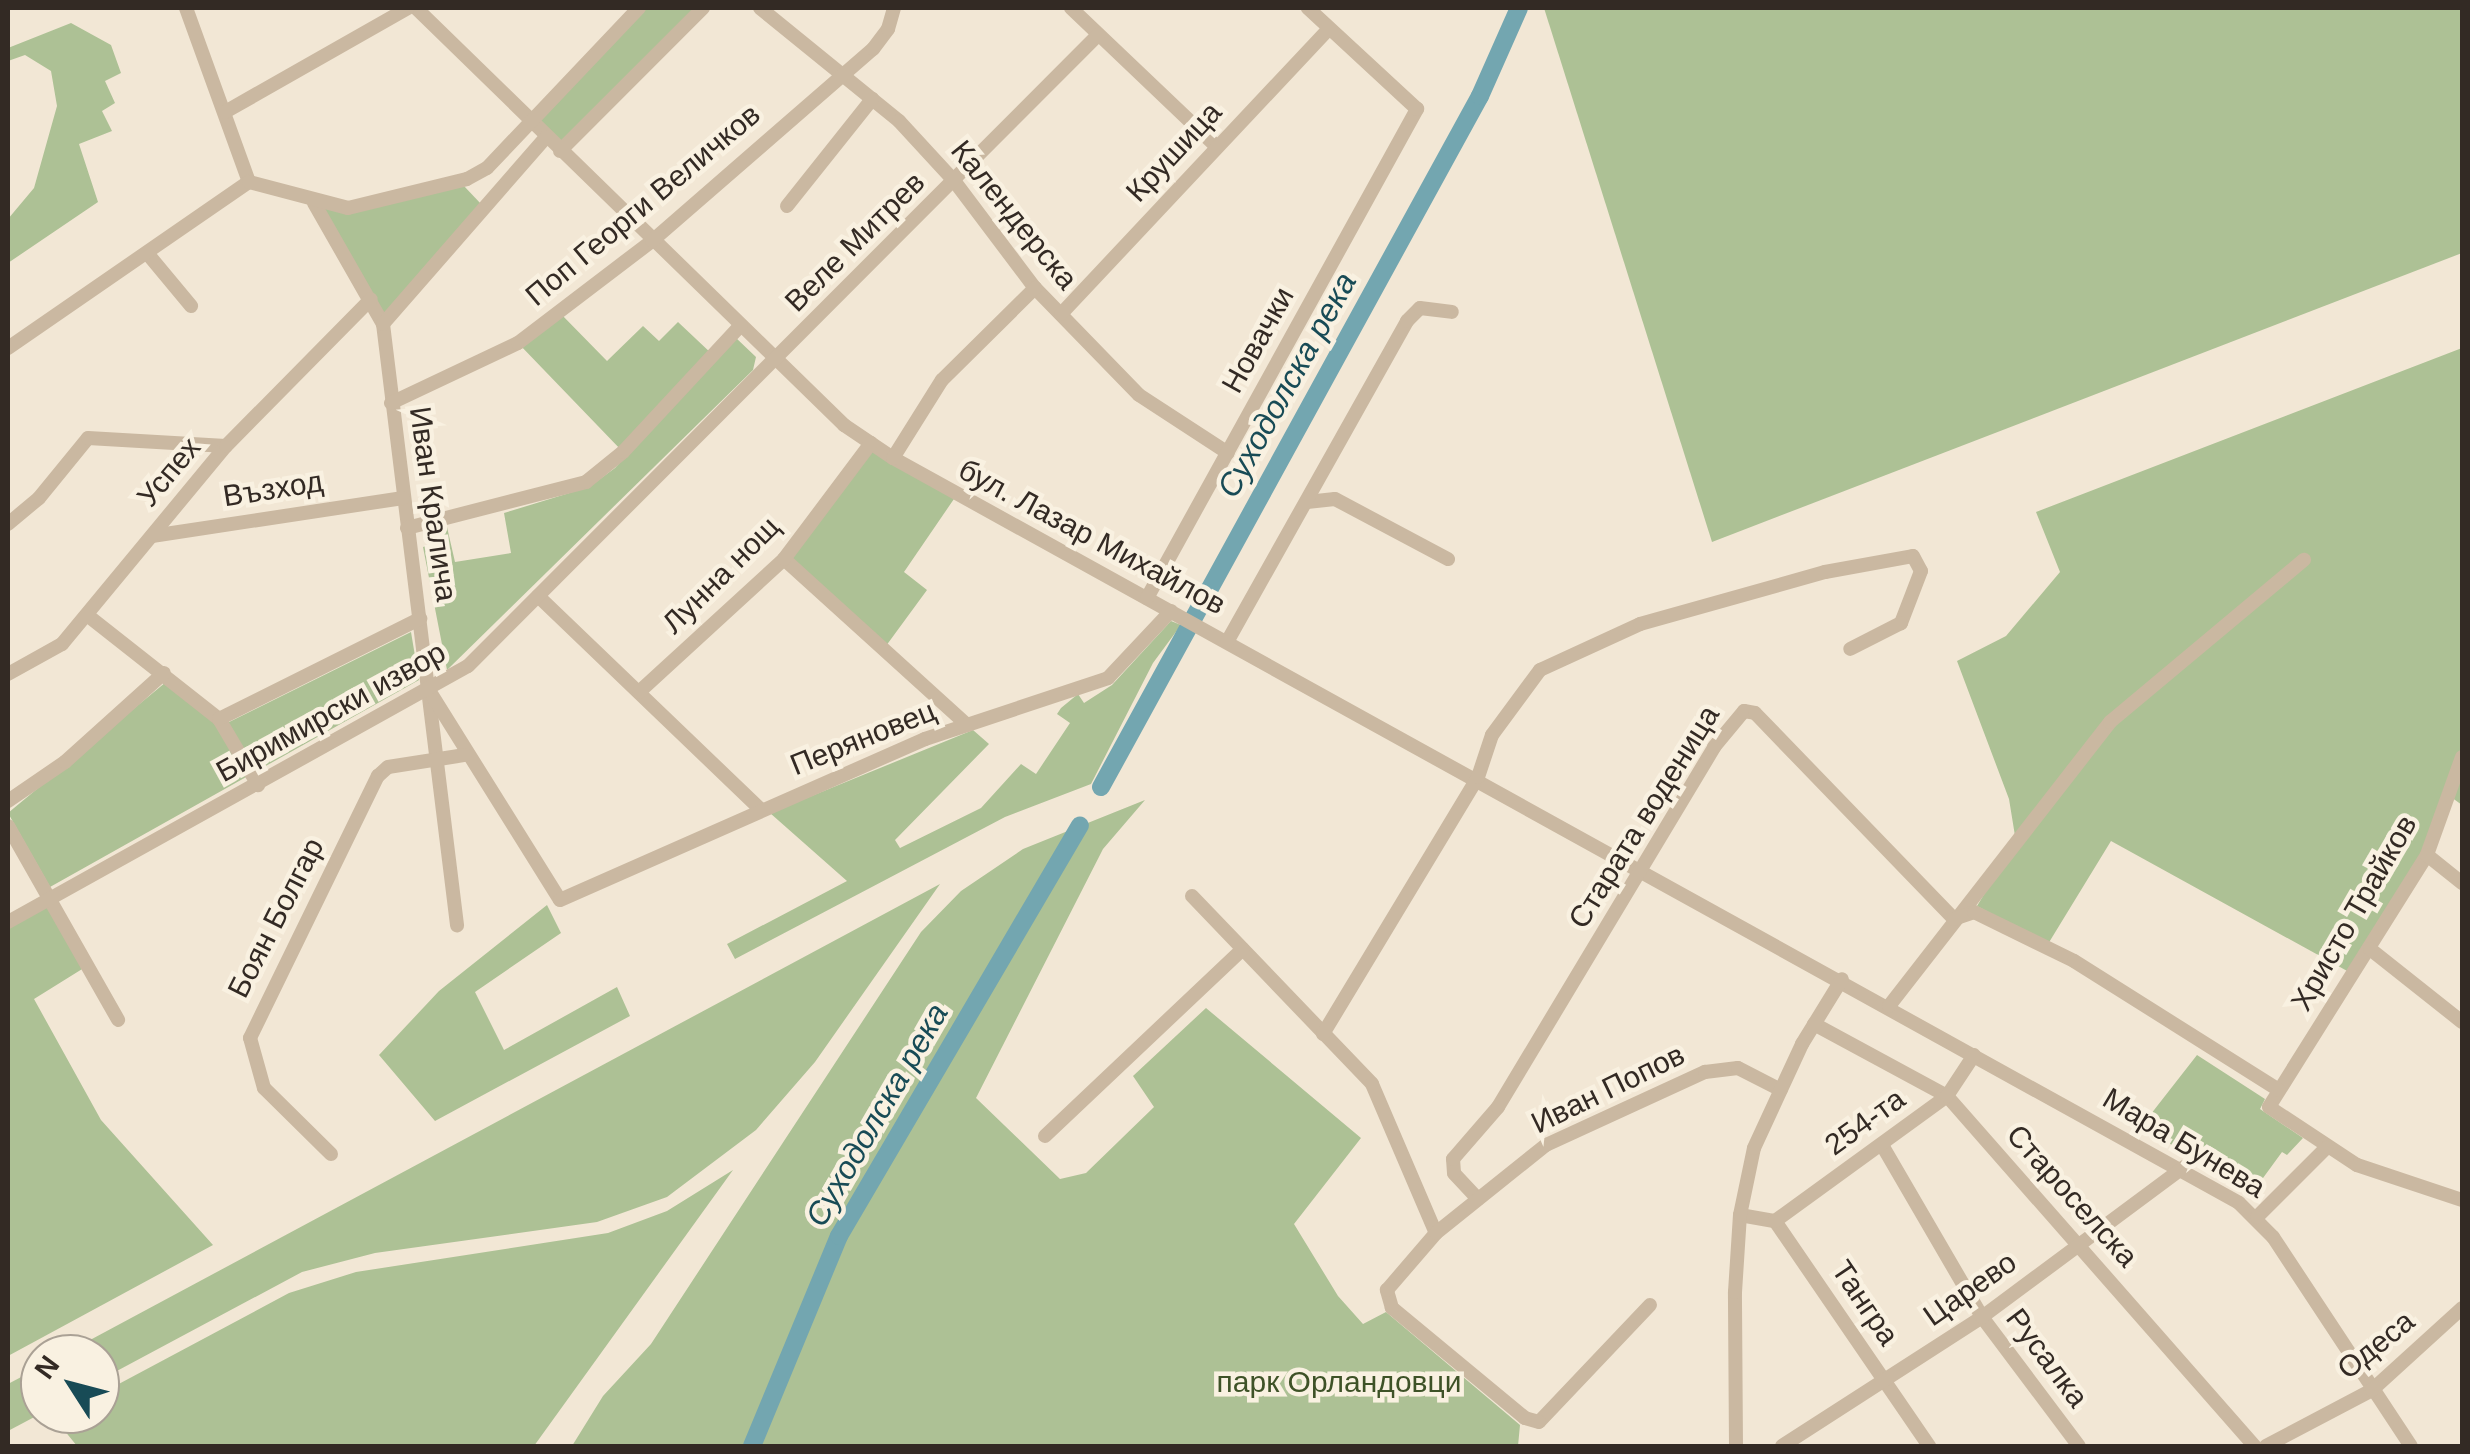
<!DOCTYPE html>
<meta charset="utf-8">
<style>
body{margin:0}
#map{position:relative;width:2470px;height:1454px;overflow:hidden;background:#f2e7d5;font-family:Arial,sans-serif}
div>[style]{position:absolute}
.green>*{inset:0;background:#adc195}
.river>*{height:18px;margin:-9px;padding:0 9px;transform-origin:9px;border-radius:9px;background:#73a6b0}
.minor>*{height:14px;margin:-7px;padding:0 7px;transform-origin:7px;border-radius:7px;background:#cab8a1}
span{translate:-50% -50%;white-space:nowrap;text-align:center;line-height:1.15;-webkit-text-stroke:9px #f9f1e1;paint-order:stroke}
.street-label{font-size:30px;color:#332a24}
.park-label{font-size:30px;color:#3e5227}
.water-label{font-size:32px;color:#184b56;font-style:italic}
.frame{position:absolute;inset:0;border:10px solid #332a24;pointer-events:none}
.north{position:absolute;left:20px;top:1334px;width:100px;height:100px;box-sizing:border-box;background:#f9f1e1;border:2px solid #aaa195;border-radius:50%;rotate:306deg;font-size:28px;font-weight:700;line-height:40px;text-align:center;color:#332a24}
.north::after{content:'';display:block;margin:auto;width:35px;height:45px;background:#184b56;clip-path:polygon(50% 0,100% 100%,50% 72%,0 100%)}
</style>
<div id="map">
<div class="green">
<div style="clip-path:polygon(639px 8px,703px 8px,560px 151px,530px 121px)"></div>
<div style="clip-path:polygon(1544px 8px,2462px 8px,2462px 253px,1712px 542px)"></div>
<div style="clip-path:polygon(71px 23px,111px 45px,121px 73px,105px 81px,115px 103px,102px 111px,112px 131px,79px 144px,98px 202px,8px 263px,8px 219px,34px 188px,57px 106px,51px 71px,25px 55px,8px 61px,8px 48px)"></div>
<div style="clip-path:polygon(463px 185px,482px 205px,383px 315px,322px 208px)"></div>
<div style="clip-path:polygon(559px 312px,607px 361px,643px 326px,659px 341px,678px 322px,713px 355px,623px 452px,518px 343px)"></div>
<div style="clip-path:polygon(735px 337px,756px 357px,753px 370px,447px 670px,423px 547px,432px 544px,430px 531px,447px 527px,455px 562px,511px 553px,504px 513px,589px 487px,615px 468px)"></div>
<div style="clip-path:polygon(2462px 348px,2462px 805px,2444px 792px,2421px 854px,2349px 972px,2111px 841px,2048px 944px,1977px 906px,2016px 842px,2009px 799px,1957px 661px,2006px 636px,2060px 572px,2036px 512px)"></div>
<div style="clip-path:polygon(871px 443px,956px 496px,904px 572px,927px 590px,883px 650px,784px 559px)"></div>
<div style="clip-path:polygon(1171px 621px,1181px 625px,1153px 663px,1091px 784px,1005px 817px,735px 959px,727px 944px,847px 881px,770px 813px,973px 730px,989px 744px,895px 840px,900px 848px,981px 808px,1021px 764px,1036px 774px,1070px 723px,1057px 714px,1061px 708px,1078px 694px,1084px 703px,1112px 685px)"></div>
<div style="clip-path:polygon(411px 632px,419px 680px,50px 887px,8px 813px,166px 682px,219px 727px)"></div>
<div style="clip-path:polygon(1145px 800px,1103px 849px,976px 1098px,1060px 1179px,1086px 1173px,1154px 1107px,1133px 1076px,1206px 1008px,1361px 1138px,1294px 1224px,1338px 1296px,1363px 1324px,1386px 1312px,1520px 1425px,1518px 1446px,572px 1446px,603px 1396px,651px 1344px,921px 932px,961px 891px,1023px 849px)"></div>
<div style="clip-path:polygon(940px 884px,815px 1062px,756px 1130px,667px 1197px,597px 1222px,375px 1253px,302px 1272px,100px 1380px,100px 1354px,64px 1354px)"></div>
<div style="clip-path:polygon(48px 900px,87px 966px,34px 999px,101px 1120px,213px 1245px,8px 1356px,8px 929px)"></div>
<div style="clip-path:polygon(547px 905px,561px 933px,475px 992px,504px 1050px,617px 987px,630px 1016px,435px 1121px,379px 1055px,439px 991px)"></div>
<div style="clip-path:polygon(2197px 1055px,2265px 1099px,2260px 1109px,2303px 1138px,2287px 1155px,2282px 1152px,2255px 1189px,2140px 1128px)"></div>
<div style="clip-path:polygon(733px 1170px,534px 1446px,77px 1446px,55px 1419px,100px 1414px,100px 1394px,289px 1293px,356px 1272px,608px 1233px,667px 1211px)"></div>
<div style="clip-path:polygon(40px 1367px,40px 1414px,8px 1431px,8px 1384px)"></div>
</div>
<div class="river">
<div style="left:1101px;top:787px;width:788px;rotate:-61.26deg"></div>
<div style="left:1480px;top:96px;width:96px;rotate:-66.1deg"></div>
<div style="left:752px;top:1446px;width:227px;rotate:-67.5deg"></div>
<div style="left:839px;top:1236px;width:476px;rotate:-59.6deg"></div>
</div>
<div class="minor">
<div style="left:186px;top:8px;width:185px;rotate:70.1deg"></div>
<div style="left:416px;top:8px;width:598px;rotate:44.25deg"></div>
<div style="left:844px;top:425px;width:59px;rotate:34deg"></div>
<div style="left:893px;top:458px;width:1538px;rotate:28.96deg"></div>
<div style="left:2239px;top:1203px;width:48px;rotate:45deg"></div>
<div style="left:2273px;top:1237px;width:250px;rotate:56.6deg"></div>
<div style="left:760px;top:8px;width:179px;rotate:39.1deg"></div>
<div style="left:899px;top:121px;width:83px;rotate:47.4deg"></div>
<div style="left:955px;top:182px;width:133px;rotate:53deg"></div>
<div style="left:1035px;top:288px;width:149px;rotate:45.8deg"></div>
<div style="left:1139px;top:395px;width:106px;rotate:33.1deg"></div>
<div style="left:1071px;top:8px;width:200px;rotate:43.6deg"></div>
<div style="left:225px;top:112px;width:210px;rotate:-29.6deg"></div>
<div style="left:560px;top:151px;width:202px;rotate:-45deg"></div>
<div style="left:314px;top:203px;width:139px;rotate:60.3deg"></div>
<div style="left:383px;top:324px;width:606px;rotate:82.98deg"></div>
<div style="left:787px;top:206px;width:137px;rotate:-51.5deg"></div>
<div style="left:147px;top:253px;width:69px;rotate:50.3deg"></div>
<div style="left:1061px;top:314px;width:391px;rotate:-46.8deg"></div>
<div style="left:383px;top:324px;width:248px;rotate:-48.9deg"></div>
<div style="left:8px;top:348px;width:293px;rotate:-34.6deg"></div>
<div style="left:249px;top:182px;width:102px;rotate:14.7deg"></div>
<div style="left:348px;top:208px;width:122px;rotate:-13.7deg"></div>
<div style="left:467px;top:179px;width:23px;rotate:-29deg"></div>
<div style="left:487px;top:168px;width:221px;rotate:-46.5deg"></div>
<div style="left:391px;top:403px;width:140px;rotate:-25.3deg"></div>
<div style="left:518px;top:343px;width:168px;rotate:-37.3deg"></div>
<div style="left:652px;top:241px;width:293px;rotate:-41deg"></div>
<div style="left:873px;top:49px;width:25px;rotate:-53deg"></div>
<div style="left:888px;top:29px;width:22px;rotate:-74deg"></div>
<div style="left:893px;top:458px;width:92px;rotate:-57.9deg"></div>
<div style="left:942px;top:380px;width:131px;rotate:-44.7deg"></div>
<div style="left:1307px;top:502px;width:28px;rotate:-6deg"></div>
<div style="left:1335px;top:499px;width:128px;rotate:28deg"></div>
<div style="left:8px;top:524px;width:40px;rotate:-40deg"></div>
<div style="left:39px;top:498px;width:77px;rotate:-50.8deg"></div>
<div style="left:88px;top:438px;width:138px;rotate:3.3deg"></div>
<div style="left:407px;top:528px;width:185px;rotate:-14.4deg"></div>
<div style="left:586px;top:482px;width:48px;rotate:-39deg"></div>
<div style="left:623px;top:452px;width:173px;rotate:-47.1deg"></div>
<div style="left:152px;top:536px;width:254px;rotate:-8.6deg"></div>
<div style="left:784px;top:559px;width:247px;rotate:42.2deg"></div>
<div style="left:538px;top:596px;width:309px;rotate:43.8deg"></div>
<div style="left:1147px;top:598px;width:559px;rotate:-61.09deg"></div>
<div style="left:1417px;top:109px;width:149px;rotate:-137.2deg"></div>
<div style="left:87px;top:615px;width:168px;rotate:38.2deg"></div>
<div style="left:219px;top:719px;width:77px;rotate:59.4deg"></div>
<div style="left:1227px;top:642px;width:368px;rotate:-60.7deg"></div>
<div style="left:1407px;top:321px;width:18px;rotate:-45deg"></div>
<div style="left:1420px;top:308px;width:32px;rotate:7deg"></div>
<div style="left:8px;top:674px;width:62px;rotate:-29.1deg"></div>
<div style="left:62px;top:644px;width:257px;rotate:-50.4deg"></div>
<div style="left:226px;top:446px;width:206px;rotate:-45.4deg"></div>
<div style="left:430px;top:692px;width:245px;rotate:58deg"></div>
<div style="left:560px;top:900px;width:399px;rotate:-23.8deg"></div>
<div style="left:925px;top:739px;width:193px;rotate:-18.4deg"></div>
<div style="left:1108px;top:678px;width:92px;rotate:-46.8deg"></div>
<div style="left:639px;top:692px;width:197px;rotate:-42.5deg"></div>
<div style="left:784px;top:559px;width:145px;rotate:-53.1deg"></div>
<div style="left:219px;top:719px;width:225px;rotate:-26.5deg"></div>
<div style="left:2462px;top:757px;width:104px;rotate:109.7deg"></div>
<div style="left:2427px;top:855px;width:297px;rotate:122.1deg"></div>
<div style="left:2269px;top:1107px;width:105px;rotate:33.4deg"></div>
<div style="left:2357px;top:1165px;width:111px;rotate:18.4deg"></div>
<div style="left:8px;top:801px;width:69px;rotate:-34.4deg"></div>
<div style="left:65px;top:762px;width:133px;rotate:-42deg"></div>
<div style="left:8px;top:826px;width:223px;rotate:60.4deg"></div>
<div style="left:2427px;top:855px;width:45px;rotate:38.7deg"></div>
<div style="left:1192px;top:896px;width:260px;rotate:46.2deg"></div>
<div style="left:1372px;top:1084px;width:162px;rotate:66.8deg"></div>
<div style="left:8px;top:922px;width:526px;rotate:-29.1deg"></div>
<div style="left:468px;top:666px;width:892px;rotate:-45.05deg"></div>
<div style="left:2370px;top:949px;width:117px;rotate:38.4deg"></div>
<div style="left:1889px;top:1006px;width:360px;rotate:-52.1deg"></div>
<div style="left:2110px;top:722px;width:253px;rotate:-39.9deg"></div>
<div style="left:1814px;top:1024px;width:151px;rotate:28.4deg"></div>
<div style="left:1947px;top:1096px;width:466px;rotate:48.7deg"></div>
<div style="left:1323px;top:1034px;width:300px;rotate:-58.9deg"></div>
<div style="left:1478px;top:777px;width:44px;rotate:-71.6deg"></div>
<div style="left:1492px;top:735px;width:81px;rotate:-53.6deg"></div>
<div style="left:1540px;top:670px;width:110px;rotate:-24.7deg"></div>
<div style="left:1640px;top:624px;width:192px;rotate:-15.7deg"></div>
<div style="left:1825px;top:572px;width:89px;rotate:-10.3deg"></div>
<div style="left:1913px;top:556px;width:17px;rotate:62deg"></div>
<div style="left:1921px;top:571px;width:56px;rotate:111deg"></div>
<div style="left:1901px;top:623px;width:57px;rotate:153deg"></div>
<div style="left:1045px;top:1136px;width:272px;rotate:-43.4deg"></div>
<div style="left:1882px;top:1145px;width:199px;rotate:59.8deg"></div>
<div style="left:1982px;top:1317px;width:161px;rotate:53.1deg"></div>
<div style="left:331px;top:1154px;width:94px;rotate:-135.4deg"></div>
<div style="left:264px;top:1088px;width:52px;rotate:-105.6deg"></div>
<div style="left:250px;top:1038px;width:292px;rotate:-64deg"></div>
<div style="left:378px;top:776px;width:13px;rotate:-42deg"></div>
<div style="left:388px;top:767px;width:78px;rotate:-8.9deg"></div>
<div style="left:1478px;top:1199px;width:35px;rotate:-133deg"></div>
<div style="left:1454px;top:1173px;width:14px;rotate:-94deg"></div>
<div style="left:1453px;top:1159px;width:69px;rotate:-49.1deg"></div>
<div style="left:1498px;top:1107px;width:420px;rotate:-59deg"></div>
<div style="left:1714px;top:747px;width:47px;rotate:-50.2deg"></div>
<div style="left:1744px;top:711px;width:11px;rotate:10deg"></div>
<div style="left:1755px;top:713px;width:286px;rotate:46deg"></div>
<div style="left:1954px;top:919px;width:21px;rotate:-19deg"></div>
<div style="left:1974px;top:912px;width:111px;rotate:26.1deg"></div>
<div style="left:2074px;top:961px;width:242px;rotate:32.2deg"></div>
<div style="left:1740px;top:1215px;width:36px;rotate:10deg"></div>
<div style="left:1775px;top:1221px;width:273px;rotate:55.6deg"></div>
<div style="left:2257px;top:1217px;width:98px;rotate:-45deg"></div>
<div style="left:1775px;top:1221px;width:213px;rotate:-36deg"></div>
<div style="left:1947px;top:1096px;width:49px;rotate:-56.6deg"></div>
<div style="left:1650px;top:1305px;width:161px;rotate:133.5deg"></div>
<div style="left:1539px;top:1422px;width:15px;rotate:-164deg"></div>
<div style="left:1525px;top:1418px;width:173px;rotate:-140.4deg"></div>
<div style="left:1392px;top:1308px;width:19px;rotate:-106deg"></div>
<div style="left:1387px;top:1290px;width:75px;rotate:-49.3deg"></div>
<div style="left:1436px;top:1233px;width:141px;rotate:-38.7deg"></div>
<div style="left:1546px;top:1145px;width:175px;rotate:-24.7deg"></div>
<div style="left:1705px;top:1072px;width:33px;rotate:-7deg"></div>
<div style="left:1738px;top:1068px;width:48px;rotate:27.1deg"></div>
<div style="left:1736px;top:1446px;width:154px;rotate:-90.4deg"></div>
<div style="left:1735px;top:1292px;width:77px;rotate:-86.3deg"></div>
<div style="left:1740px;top:1215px;width:68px;rotate:-78.2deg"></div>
<div style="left:1754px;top:1148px;width:115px;rotate:-65.2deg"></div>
<div style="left:1802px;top:1044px;width:76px;rotate:-58.4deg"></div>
<div style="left:1782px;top:1446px;width:238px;rotate:-32.8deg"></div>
<div style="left:1982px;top:1317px;width:252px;rotate:-36.6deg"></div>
<div style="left:2266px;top:1446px;width:120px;rotate:-27.8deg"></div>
<div style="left:2372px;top:1390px;width:122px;rotate:-42.3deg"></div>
</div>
<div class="street-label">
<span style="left:1174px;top:152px;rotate:-47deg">Крушица</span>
<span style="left:643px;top:205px;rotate:-40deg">Поп Георги Величков</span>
<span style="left:1014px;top:215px;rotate:51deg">Календерска</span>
<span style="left:855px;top:242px;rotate:-45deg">Веле Митрев</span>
<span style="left:1258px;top:340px;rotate:-61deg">Новачки</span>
<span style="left:169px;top:472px;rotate:-50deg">Успех</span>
<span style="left:273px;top:489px;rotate:-9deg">Възход</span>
<span style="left:433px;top:504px;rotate:82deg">Иван Кралича</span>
<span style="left:1092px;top:537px;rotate:28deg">бул. Лазар Михайлов</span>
<span style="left:721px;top:575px;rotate:-45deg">Лунна нощ</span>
<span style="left:331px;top:712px;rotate:-29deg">Биримирски извор</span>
<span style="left:863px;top:738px;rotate:-22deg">Перяновец</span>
<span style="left:1644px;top:817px;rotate:-58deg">Старата воденица</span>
<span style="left:2354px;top:913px;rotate:-60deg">Христо Трайков</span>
<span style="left:276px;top:918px;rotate:-63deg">Боян Болгар</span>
<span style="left:1608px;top:1089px;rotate:-26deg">Иван Попов</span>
<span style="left:1865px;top:1122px;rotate:-36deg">254-та</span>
<span style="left:2184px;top:1143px;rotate:31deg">Мара Бунева</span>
<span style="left:2072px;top:1196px;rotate:48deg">Староселска</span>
<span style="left:1970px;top:1289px;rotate:-35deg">Царево</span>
<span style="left:1865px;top:1303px;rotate:56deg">Тангра</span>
<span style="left:2376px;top:1345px;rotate:-39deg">Одеса</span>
<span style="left:2047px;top:1358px;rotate:53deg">Русалка</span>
</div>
<div class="park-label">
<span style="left:1339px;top:1382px">парк Орландовци</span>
</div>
<div class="water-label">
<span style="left:1287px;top:385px;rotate:-61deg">Суходолска река</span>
<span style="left:877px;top:1115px;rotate:-60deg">Суходолска река</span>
</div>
<div class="frame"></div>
<div class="north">N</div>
</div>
